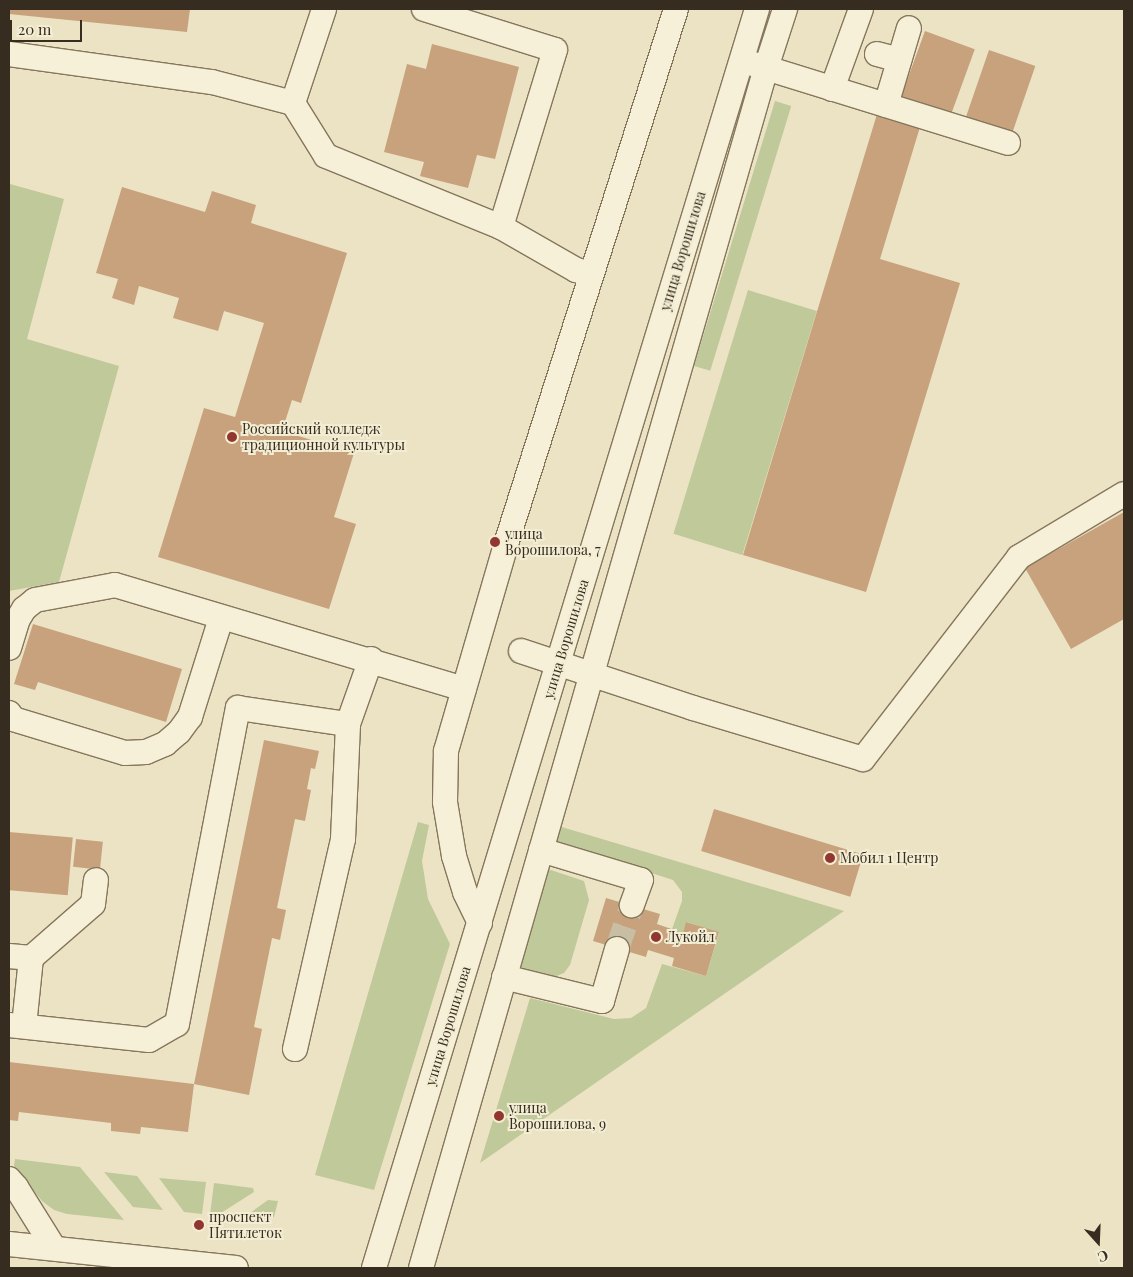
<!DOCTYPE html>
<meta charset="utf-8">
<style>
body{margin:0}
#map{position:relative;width:1133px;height:1277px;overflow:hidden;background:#ece3c5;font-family:"Playfair Display",serif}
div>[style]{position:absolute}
.green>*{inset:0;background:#c0c99a;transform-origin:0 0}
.building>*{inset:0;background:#c7a27d;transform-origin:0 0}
.minor-tunnel>*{height:24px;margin-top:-12px;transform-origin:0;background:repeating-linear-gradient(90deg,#c8bea4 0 24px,transparent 0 36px)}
.roads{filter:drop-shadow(1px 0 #85765c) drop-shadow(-1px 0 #85765c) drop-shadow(0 1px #85765c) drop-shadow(0 -1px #85765c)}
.minor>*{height:24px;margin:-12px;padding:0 12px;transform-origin:12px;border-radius:12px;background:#f7f0d8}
.dots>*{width:14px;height:14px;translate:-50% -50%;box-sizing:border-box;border:2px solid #f3edd4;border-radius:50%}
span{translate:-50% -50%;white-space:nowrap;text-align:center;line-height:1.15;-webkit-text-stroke:4px #f3edd4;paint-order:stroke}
.street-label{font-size:14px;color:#362c1f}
.poi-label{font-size:14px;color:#362c1f}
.left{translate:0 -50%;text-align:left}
.frame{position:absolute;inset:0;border:10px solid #362c1f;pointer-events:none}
.north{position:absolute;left:1073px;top:1217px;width:50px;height:50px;-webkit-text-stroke:4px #f3edd4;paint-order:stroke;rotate:160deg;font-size:14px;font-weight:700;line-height:20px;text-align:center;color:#362c1f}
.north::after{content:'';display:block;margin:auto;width:18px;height:22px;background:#362c1f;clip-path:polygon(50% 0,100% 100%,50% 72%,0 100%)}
.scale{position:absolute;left:10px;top:20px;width:72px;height:22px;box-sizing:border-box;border:2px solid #362c1f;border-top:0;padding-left:6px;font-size:15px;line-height:18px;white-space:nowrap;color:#362c1f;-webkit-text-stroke:4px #f3edd4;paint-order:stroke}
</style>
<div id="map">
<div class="green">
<div style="left:775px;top:101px;width:17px;height:277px;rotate:17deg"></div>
<div style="clip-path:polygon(10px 184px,64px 199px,27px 339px,119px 366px,59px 582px,9px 591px)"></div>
<div style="left:748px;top:290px;width:72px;height:255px;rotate:17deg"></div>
<div style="clip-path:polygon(418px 822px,429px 825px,422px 861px,428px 899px,450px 944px,374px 1190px,315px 1175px)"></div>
<div style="clip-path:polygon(555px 825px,844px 911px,480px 1163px,530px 998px,614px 1019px,631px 1018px,646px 1008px,662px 964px,706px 976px,719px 933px,687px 922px,683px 933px,672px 929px,682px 901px,682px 892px,673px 880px,559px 843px,553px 838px)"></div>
<div style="clip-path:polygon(545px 868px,584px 881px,589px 900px,570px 965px,564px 973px,554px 977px,523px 970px,518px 962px)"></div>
<div style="clip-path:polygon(15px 1159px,80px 1167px,124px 1220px,67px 1214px,54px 1210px,42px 1201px,14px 1166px)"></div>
<div style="clip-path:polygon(104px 1172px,137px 1176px,163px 1210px,133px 1207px)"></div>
<div style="clip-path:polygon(159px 1178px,206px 1182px,202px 1214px,184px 1212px)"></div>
<div style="clip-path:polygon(214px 1183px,253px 1188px,254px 1192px,221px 1213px,210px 1215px)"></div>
<div style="clip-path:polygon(268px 1200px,278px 1201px,274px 1217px,270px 1220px,265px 1221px,243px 1218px)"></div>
</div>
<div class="building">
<div style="clip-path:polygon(9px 9px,190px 9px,187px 32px,9px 14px)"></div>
<div style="left:925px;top:31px;width:53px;height:74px;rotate:20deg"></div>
<div style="clip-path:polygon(432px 44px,519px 67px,495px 159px,477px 155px,468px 188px,420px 176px,424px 162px,384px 152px,407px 64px,426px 69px)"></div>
<div style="left:989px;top:50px;width:49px;height:73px;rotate:19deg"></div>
<div style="clip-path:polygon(877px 114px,920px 127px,880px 259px,960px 283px,866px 592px,743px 555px)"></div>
<div style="clip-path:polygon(122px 187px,205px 212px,212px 191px,256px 205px,251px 223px,347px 253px,301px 403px,292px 400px,282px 431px,354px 453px,334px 517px,356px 524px,329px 609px,158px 557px,204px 408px,235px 417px,264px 323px,224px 311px,218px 331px,173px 318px,179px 298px,139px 286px,134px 305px,112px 298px,118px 279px,96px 273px)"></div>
<div style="clip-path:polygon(1124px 512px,1124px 619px,1071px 649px,1025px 568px)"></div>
<div style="clip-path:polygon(33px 624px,182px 669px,166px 722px,38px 682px,35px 690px,14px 684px)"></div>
<div style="clip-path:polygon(264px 740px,319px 751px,315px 769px,311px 768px,307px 789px,311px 790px,305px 821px,295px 819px,277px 908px,286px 910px,280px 940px,272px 938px,254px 1027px,262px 1029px,249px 1095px,194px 1084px)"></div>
<div style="left:714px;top:809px;width:156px;height:44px;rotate:17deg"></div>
<div style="left:9px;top:832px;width:64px;height:58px;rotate:5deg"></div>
<div style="left:76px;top:839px;width:27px;height:28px;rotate:6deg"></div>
<div style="clip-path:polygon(606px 898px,660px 914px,657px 924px,683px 933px,686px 922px,719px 932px,706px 976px,672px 966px,674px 958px,648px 950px,646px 957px,593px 941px)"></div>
<div style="clip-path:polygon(9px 1062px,194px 1084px,188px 1132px,141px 1127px,140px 1134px,111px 1131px,111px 1123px,19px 1112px,18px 1121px,9px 1120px)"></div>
</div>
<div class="minor-tunnel">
<div style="left:617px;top:949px;width:46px;rotate:-71.2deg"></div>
</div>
<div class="roads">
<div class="minor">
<div style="left:424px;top:9px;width:137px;rotate:17.4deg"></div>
<div style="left:555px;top:50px;width:185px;rotate:107deg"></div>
<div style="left:9px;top:54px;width:205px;rotate:7.9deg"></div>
<div style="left:212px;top:82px;width:84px;rotate:14.5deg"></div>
<div style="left:293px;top:103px;width:62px;rotate:58.1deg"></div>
<div style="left:326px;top:156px;width:189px;rotate:22.1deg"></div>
<div style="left:501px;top:227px;width:86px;rotate:29.8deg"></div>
<div style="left:576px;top:270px;width:16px;rotate:14deg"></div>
<div style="left:877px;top:54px;width:23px;rotate:15deg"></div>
<div style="left:750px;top:63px;width:270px;rotate:17.2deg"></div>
<div style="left:832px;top:89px;width:85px;rotate:-70.1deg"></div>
<div style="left:293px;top:103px;width:99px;rotate:-71.7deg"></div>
<div style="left:886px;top:105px;width:80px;rotate:-73.4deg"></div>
<div style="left:9px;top:648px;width:30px;rotate:-73deg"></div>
<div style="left:18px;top:619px;width:12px;rotate:-59deg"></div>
<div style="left:24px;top:609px;width:14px;rotate:-39deg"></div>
<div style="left:35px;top:600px;width:81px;rotate:-10.6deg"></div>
<div style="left:115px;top:585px;width:364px;rotate:16.6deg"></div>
<div style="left:521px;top:651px;width:181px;rotate:18.3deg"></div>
<div style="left:693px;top:708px;width:177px;rotate:16.7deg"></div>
<div style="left:863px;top:759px;width:255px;rotate:-52.3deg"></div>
<div style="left:1019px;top:557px;width:122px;rotate:-31deg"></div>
<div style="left:9px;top:713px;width:7px;rotate:56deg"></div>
<div style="left:13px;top:719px;width:117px;rotate:16.9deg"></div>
<div style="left:125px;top:753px;width:21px;rotate:-3deg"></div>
<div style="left:146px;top:752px;width:21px;rotate:-23deg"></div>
<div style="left:165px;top:744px;width:18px;rotate:-41deg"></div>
<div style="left:179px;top:732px;width:19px;rotate:-54deg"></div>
<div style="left:190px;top:717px;width:104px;rotate:-72.6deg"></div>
<div style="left:541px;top:850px;width:104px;rotate:16.7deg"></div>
<div style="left:641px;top:880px;width:27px;rotate:110deg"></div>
<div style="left:480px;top:923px;width:34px;rotate:-116deg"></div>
<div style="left:465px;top:892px;width:38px;rotate:-107deg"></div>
<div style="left:454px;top:856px;width:55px;rotate:-99.5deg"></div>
<div style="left:445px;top:802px;width:51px;rotate:-88.9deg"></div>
<div style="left:446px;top:751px;width:216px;rotate:-73.8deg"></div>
<div style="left:506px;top:544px;width:561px;rotate:-72.37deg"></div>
<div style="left:9px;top:956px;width:22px;rotate:5deg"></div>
<div style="left:504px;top:977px;width:101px;rotate:13.8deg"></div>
<div style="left:602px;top:1001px;width:54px;rotate:-73.9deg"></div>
<div style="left:9px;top:1025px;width:141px;rotate:6.1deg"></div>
<div style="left:149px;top:1040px;width:32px;rotate:-30deg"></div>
<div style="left:177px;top:1024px;width:322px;rotate:-79.1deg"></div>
<div style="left:238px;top:708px;width:111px;rotate:8.3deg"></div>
<div style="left:348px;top:724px;width:69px;rotate:-70.5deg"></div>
<div style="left:24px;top:1026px;width:68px;rotate:-84.1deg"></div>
<div style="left:31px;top:958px;width:82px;rotate:-41.1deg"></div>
<div style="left:93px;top:904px;width:24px;rotate:-83deg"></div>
<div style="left:295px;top:1049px;width:215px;rotate:-77.1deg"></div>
<div style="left:343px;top:839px;width:115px;rotate:-87.5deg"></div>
<div style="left:9px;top:1179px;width:11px;rotate:49deg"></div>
<div style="left:16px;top:1187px;width:72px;rotate:58.1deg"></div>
<div style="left:9px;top:1244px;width:228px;rotate:6deg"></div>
<div style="left:374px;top:1268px;width:1316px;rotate:-73.08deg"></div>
<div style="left:421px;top:1268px;width:1249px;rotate:-73.96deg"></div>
<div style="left:766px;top:68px;width:62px;rotate:-72.1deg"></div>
</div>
</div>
<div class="dots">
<div style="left:232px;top:437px;background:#913730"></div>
<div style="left:495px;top:542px;background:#913730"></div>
<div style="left:830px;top:858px;background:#913730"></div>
<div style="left:656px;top:937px;background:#913730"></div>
<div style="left:499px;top:1116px;background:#913730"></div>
<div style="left:199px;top:1225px;background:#913730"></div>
</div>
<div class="street-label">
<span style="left:683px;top:251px;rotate:-73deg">улица Ворошилова</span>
<span style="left:566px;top:639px;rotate:-73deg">улица Ворошилова</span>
<span style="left:448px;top:1026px;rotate:-73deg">улица Ворошилова</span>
</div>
<div class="poi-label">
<span class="left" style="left:242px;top:437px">Российский колледж<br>традиционной культуры</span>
<span class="left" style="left:505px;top:542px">улица<br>Ворошилова, 7</span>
<span class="left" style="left:840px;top:858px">Мобил 1 Центр</span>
<span class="left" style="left:666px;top:937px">Лукойл</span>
<span class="left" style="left:509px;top:1116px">улица<br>Ворошилова, 9</span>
<span class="left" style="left:209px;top:1225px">проспект<br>Пятилеток</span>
</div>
<div class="frame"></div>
<div class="north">С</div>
<div class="scale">20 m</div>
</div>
